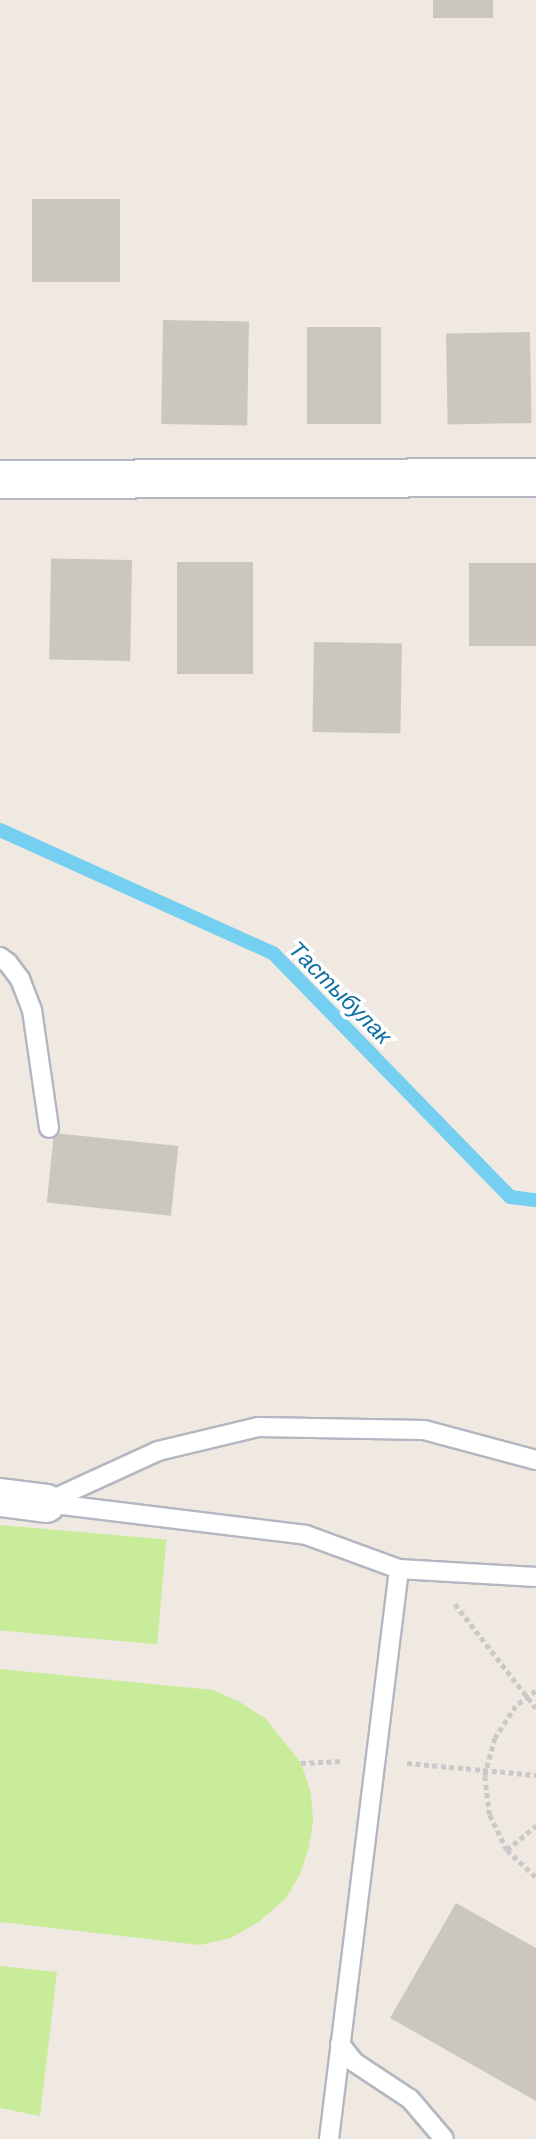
<!DOCTYPE html>
<meta charset="utf-8">
<style>
body{margin:0}
#map{position:relative;width:536px;height:2139px;overflow:hidden;background:#efe9e1;font-family:Barlow,sans-serif}
div>[style]{position:absolute}
.pitch>*{inset:0;background:#c9ec9a;transform-origin:0 0}
.stream>*{height:14px;margin:-7px;padding:0 7px;transform-origin:7px;border-radius:7px;background:#75cff0}
.building>*{inset:0;background:#cbc7bf;transform-origin:0 0}
.path>*{height:4.5px;margin-top:-2.25px;transform-origin:0;background:repeating-linear-gradient(90deg,#c9c9c9 0 5px,transparent 0 8.5px)}
.roads{filter:drop-shadow(2px 0 #b4b7c1) drop-shadow(-2px 0 #b4b7c1) drop-shadow(0 2px #b4b7c1) drop-shadow(0 -2px #b4b7c1)}
.service>*{height:18px;margin:-9px;padding:0 9px;transform-origin:9px;border-radius:9px;background:#fff}
.minor>*{height:37px;margin:-18.5px;padding:0 18.5px;transform-origin:18.5px;border-radius:18.5px;background:#fff}
span{translate:-50% -50%;white-space:nowrap;text-align:center;line-height:1.15;-webkit-text-stroke:7px #fff;paint-order:stroke}
.water-label{font-size:23px;color:#0d6fa3;font-style:italic}
</style>
<div id="map">
<div class="pitch">
<div style="left:0;top:1525px;width:167px;height:105px;rotate:5deg"></div>
<div style="clip-path:polygon(0 1669px,213px 1690px,240px 1702px,266px 1719px,301px 1763px,311px 1793px,313px 1822px,309px 1847px,300px 1874px,286px 1898px,260px 1921px,231px 1938px,200px 1945px,0 1922px)"></div>
<div style="clip-path:polygon(0 1966px,57px 1972px,40px 2116px,0 2108px)"></div>
</div>
<div class="stream">
<div style="left:0;top:830px;width:299px;rotate:24.3deg"></div>
<div style="left:273px;top:953px;width:340px;rotate:45.8deg"></div>
<div style="left:510px;top:1197px;width:26px;rotate:7deg"></div>
</div>
<div class="building">
<div style="left:433px;top:0;width:60px;height:18px"></div>
<div style="left:120px;top:199px;width:83px;height:88px;rotate:90deg"></div>
<div style="left:163px;top:320px;width:86px;height:104px;rotate:1deg"></div>
<div style="left:381px;top:327px;width:97px;height:74px;rotate:90deg"></div>
<div style="left:530px;top:332px;width:91px;height:84px;rotate:89deg"></div>
<div style="left:132px;top:560px;width:101px;height:81px;rotate:91deg"></div>
<div style="left:177px;top:562px;width:76px;height:112px"></div>
<div style="left:469px;top:563px;width:67px;height:83px"></div>
<div style="left:314px;top:642px;width:88px;height:90px;rotate:1deg"></div>
<div style="left:54px;top:1133px;width:125px;height:70px;rotate:6deg"></div>
<div style="clip-path:polygon(456px 1903px,536px 1948px,536px 2101px,390px 2018px)"></div>
</div>
<div class="path">
<div style="left:455px;top:1604px;width:132px;rotate:52.1deg"></div>
<div style="left:536px;top:1691px;width:25px;rotate:143deg"></div>
<div style="left:516px;top:1706px;width:38px;rotate:123deg"></div>
<div style="left:495px;top:1738px;width:39px;rotate:105deg"></div>
<div style="left:485px;top:1776px;width:39px;rotate:83deg"></div>
<div style="left:490px;top:1815px;width:39px;rotate:64deg"></div>
<div style="left:507px;top:1850px;width:40px;rotate:43deg"></div>
<div style="left:301px;top:1763px;width:42px;rotate:-2.7deg"></div>
<div style="left:407px;top:1763px;width:130px;rotate:5.3deg"></div>
<div style="left:507px;top:1850px;width:38px;rotate:-40deg"></div>
</div>
<div class="roads">
<div class="service">
<div style="left:0;top:957px;width:10px;rotate:37deg"></div>
<div style="left:8px;top:963px;width:20px;rotate:53deg"></div>
<div style="left:20px;top:979px;width:33px;rotate:69deg"></div>
<div style="left:32px;top:1010px;width:119px;rotate:81.8deg"></div>
<div style="left:49px;top:1501px;width:120px;rotate:-24.6deg"></div>
<div style="left:158px;top:1451px;width:103px;rotate:-13.5deg"></div>
<div style="left:258px;top:1427px;width:166px;rotate:1deg"></div>
<div style="left:424px;top:1430px;width:116px;rotate:15deg"></div>
<div style="left:46px;top:1503px;width:262px;rotate:7deg"></div>
<div style="left:306px;top:1535px;width:99px;rotate:20.1deg"></div>
<div style="left:399px;top:1569px;width:574px;rotate:97deg"></div>
<div style="left:399px;top:1569px;width:137px;rotate:3.3deg"></div>
<div style="left:340px;top:2044px;width:23px;rotate:52deg"></div>
<div style="left:354px;top:2062px;width:67px;rotate:33.5deg"></div>
<div style="left:410px;top:2099px;width:52px;rotate:49.6deg"></div>
</div>
<div class="minor">
<div style="left:0;top:479px;width:536px;rotate:-0.21deg"></div>
<div style="left:0;top:1497px;width:46px;rotate:7.4deg"></div>
</div>
</div>
<div class="water-label">
<span style="left:341px;top:992px;rotate:45deg">Тастыбулак</span>
</div>
</div>
